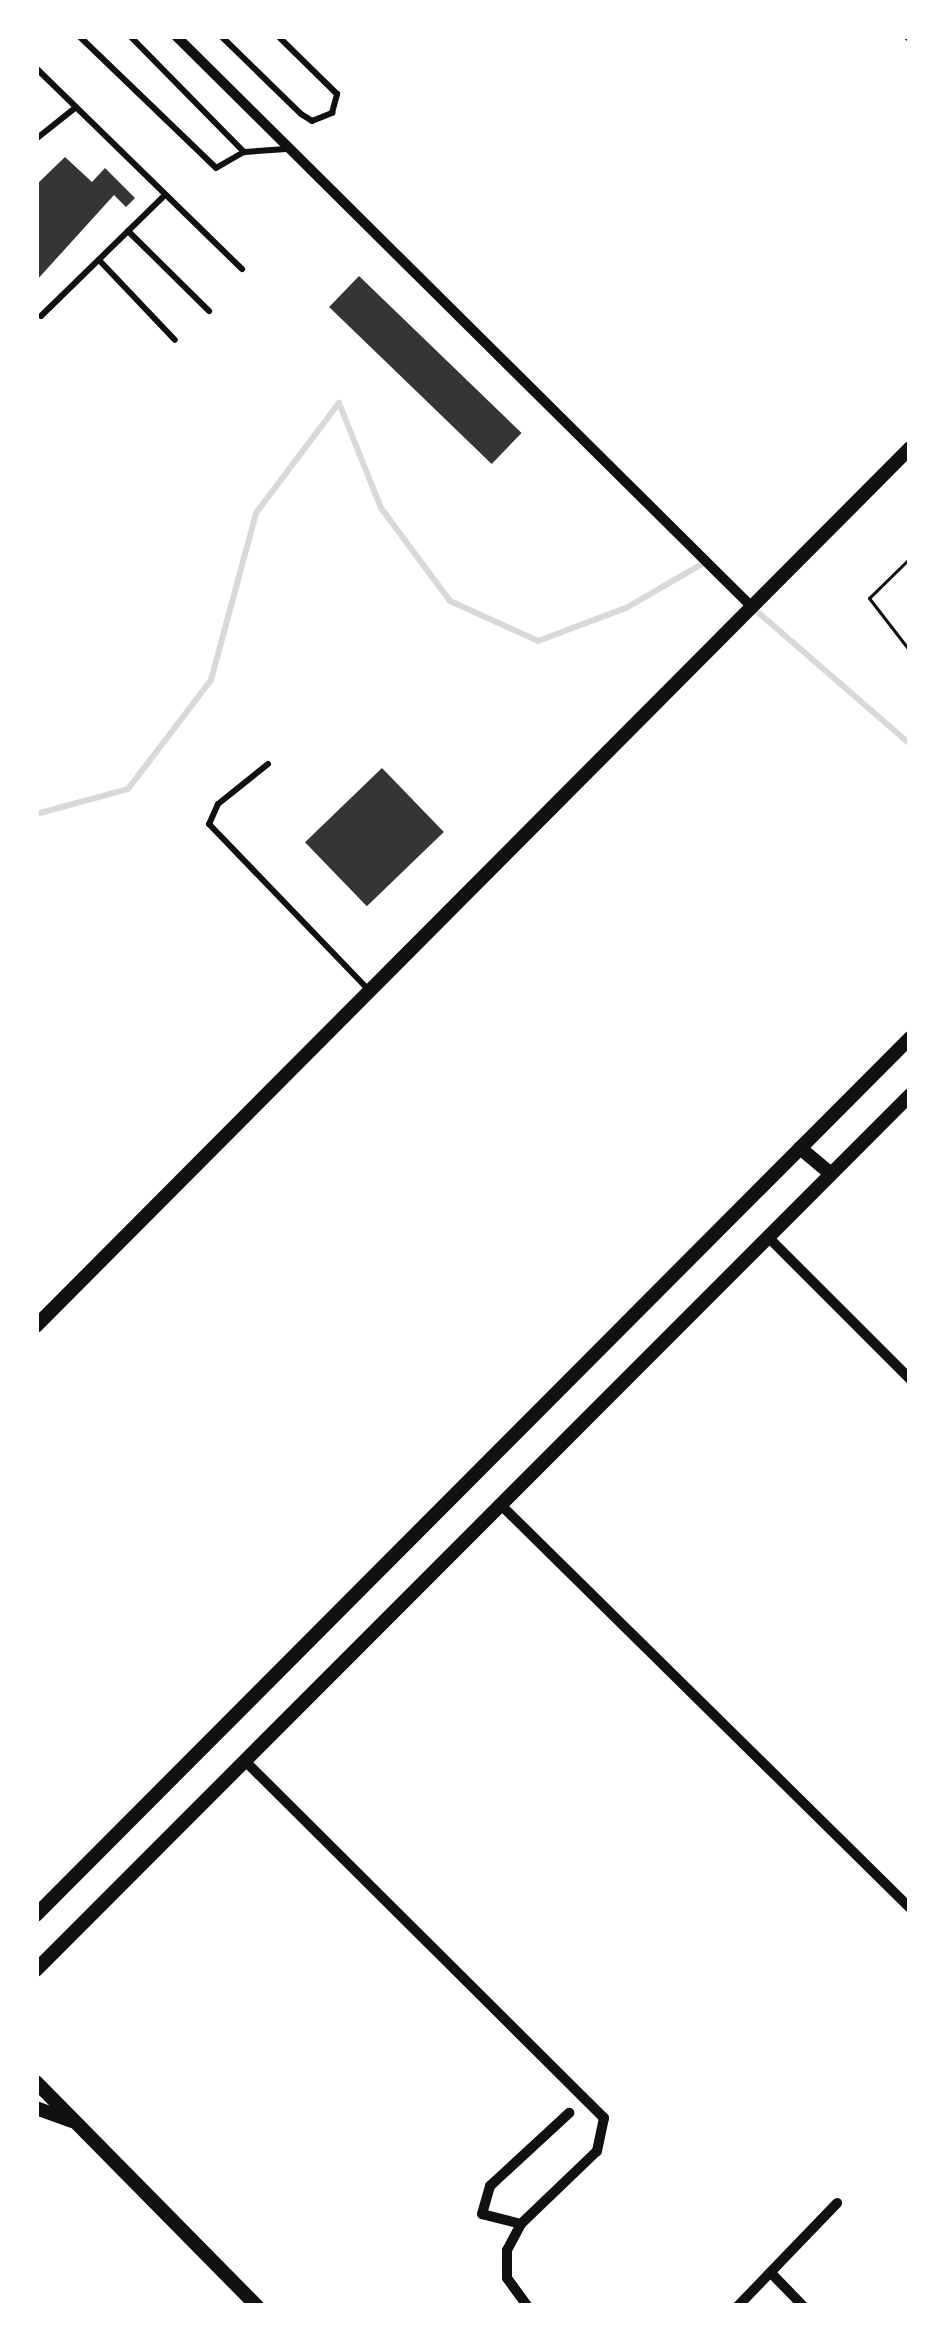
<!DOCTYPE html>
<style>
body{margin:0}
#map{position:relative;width:946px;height:2342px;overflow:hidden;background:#fff;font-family:"IBM Plex Sans",sans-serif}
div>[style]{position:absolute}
.stream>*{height:6px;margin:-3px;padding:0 3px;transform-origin:3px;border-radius:3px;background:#d9d9d9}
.building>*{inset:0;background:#353535;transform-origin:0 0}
.path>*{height:3px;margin:-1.5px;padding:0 1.5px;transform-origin:1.5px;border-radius:1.5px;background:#111}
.service>*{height:6px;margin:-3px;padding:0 3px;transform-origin:3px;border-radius:3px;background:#111}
.minor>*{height:10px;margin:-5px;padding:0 5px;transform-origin:5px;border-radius:5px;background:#111}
.tertiary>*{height:14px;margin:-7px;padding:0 7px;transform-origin:7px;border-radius:7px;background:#111}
span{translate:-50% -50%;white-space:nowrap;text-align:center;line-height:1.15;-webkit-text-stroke:9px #fff;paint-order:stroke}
.frame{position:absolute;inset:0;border:39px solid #fff;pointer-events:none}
</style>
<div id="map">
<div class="stream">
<div style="left:753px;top:608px;width:208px;rotate:40.9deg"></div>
<div style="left:36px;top:814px;width:95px;rotate:-15.2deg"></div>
<div style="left:128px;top:789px;width:137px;rotate:-52.7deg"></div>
<div style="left:211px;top:680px;width:173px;rotate:-74.9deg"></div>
<div style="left:256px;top:513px;width:138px;rotate:-53deg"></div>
<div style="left:339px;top:403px;width:113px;rotate:68.2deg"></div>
<div style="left:381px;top:508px;width:116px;rotate:53.4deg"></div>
<div style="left:450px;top:601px;width:97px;rotate:24.4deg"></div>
<div style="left:538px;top:641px;width:94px;rotate:-20.6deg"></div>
<div style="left:626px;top:608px;width:88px;rotate:-30.1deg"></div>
</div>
<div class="building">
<div style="clip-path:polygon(65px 157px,92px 182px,105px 168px,135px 198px,126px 207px,114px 195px,36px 281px,36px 185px)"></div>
<div style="left:359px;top:276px;width:226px;height:43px;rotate:44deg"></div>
<div style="left:382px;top:768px;width:89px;height:107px;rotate:46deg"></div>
</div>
<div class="path">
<div style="left:910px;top:558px;width:57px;rotate:135.7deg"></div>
<div style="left:869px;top:598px;width:67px;rotate:52.3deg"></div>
</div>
<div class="service">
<div style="left:79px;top:36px;width:190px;rotate:43.9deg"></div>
<div style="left:216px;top:168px;width:32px;rotate:-30deg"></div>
<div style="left:244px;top:152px;width:42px;rotate:-4.1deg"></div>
<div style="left:130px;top:36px;width:163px;rotate:45.5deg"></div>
<div style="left:221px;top:36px;width:112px;rotate:44.3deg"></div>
<div style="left:301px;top:114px;width:13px;rotate:32deg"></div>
<div style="left:312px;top:121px;width:22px;rotate:-22deg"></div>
<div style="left:332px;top:113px;width:20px;rotate:-75deg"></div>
<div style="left:337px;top:94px;width:83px;rotate:-135.5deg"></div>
<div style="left:906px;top:36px;width:6px;rotate:45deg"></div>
<div style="left:36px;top:68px;width:288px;rotate:44.3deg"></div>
<div style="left:36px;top:139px;width:50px;rotate:-38.5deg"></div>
<div style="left:128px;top:231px;width:114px;rotate:44.6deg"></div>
<div style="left:99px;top:260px;width:110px;rotate:46.5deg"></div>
<div style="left:41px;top:316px;width:173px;rotate:-44.3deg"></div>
<div style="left:268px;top:764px;width:64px;rotate:141.3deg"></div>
<div style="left:218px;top:804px;width:22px;rotate:114deg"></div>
<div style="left:209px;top:824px;width:229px;rotate:46.1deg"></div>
</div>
<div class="minor">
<div style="left:176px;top:36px;width:810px;rotate:44.75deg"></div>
<div style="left:768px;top:1237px;width:201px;rotate:45deg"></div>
<div style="left:503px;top:1507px;width:571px;rotate:44.57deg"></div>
<div style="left:246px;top:1762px;width:505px;rotate:44.84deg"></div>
<div style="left:604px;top:2118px;width:34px;rotate:102deg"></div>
<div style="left:597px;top:2151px;width:105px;rotate:136.2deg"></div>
<div style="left:521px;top:2224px;width:30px;rotate:118deg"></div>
<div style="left:507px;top:2250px;width:28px;rotate:90deg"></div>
<div style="left:507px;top:2278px;width:34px;rotate:54deg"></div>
<div style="left:521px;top:2224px;width:40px;rotate:-165.6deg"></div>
<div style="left:482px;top:2214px;width:29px;rotate:-74deg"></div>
<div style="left:490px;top:2186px;width:108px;rotate:-42.7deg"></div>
<div style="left:773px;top:2275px;width:43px;rotate:45.9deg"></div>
<div style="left:738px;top:2306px;width:143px;rotate:-46.1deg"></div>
</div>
<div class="tertiary">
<div style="left:800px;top:1148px;width:40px;rotate:40deg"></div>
<div style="left:36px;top:1326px;width:1239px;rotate:-45.13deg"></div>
<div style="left:36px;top:1915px;width:1238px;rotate:-45.1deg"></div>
<div style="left:36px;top:1970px;width:1237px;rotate:-45.03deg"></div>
<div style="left:36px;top:2082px;width:315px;rotate:45.4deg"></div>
<div style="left:36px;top:2108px;width:38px;rotate:20deg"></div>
</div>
<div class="frame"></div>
</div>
